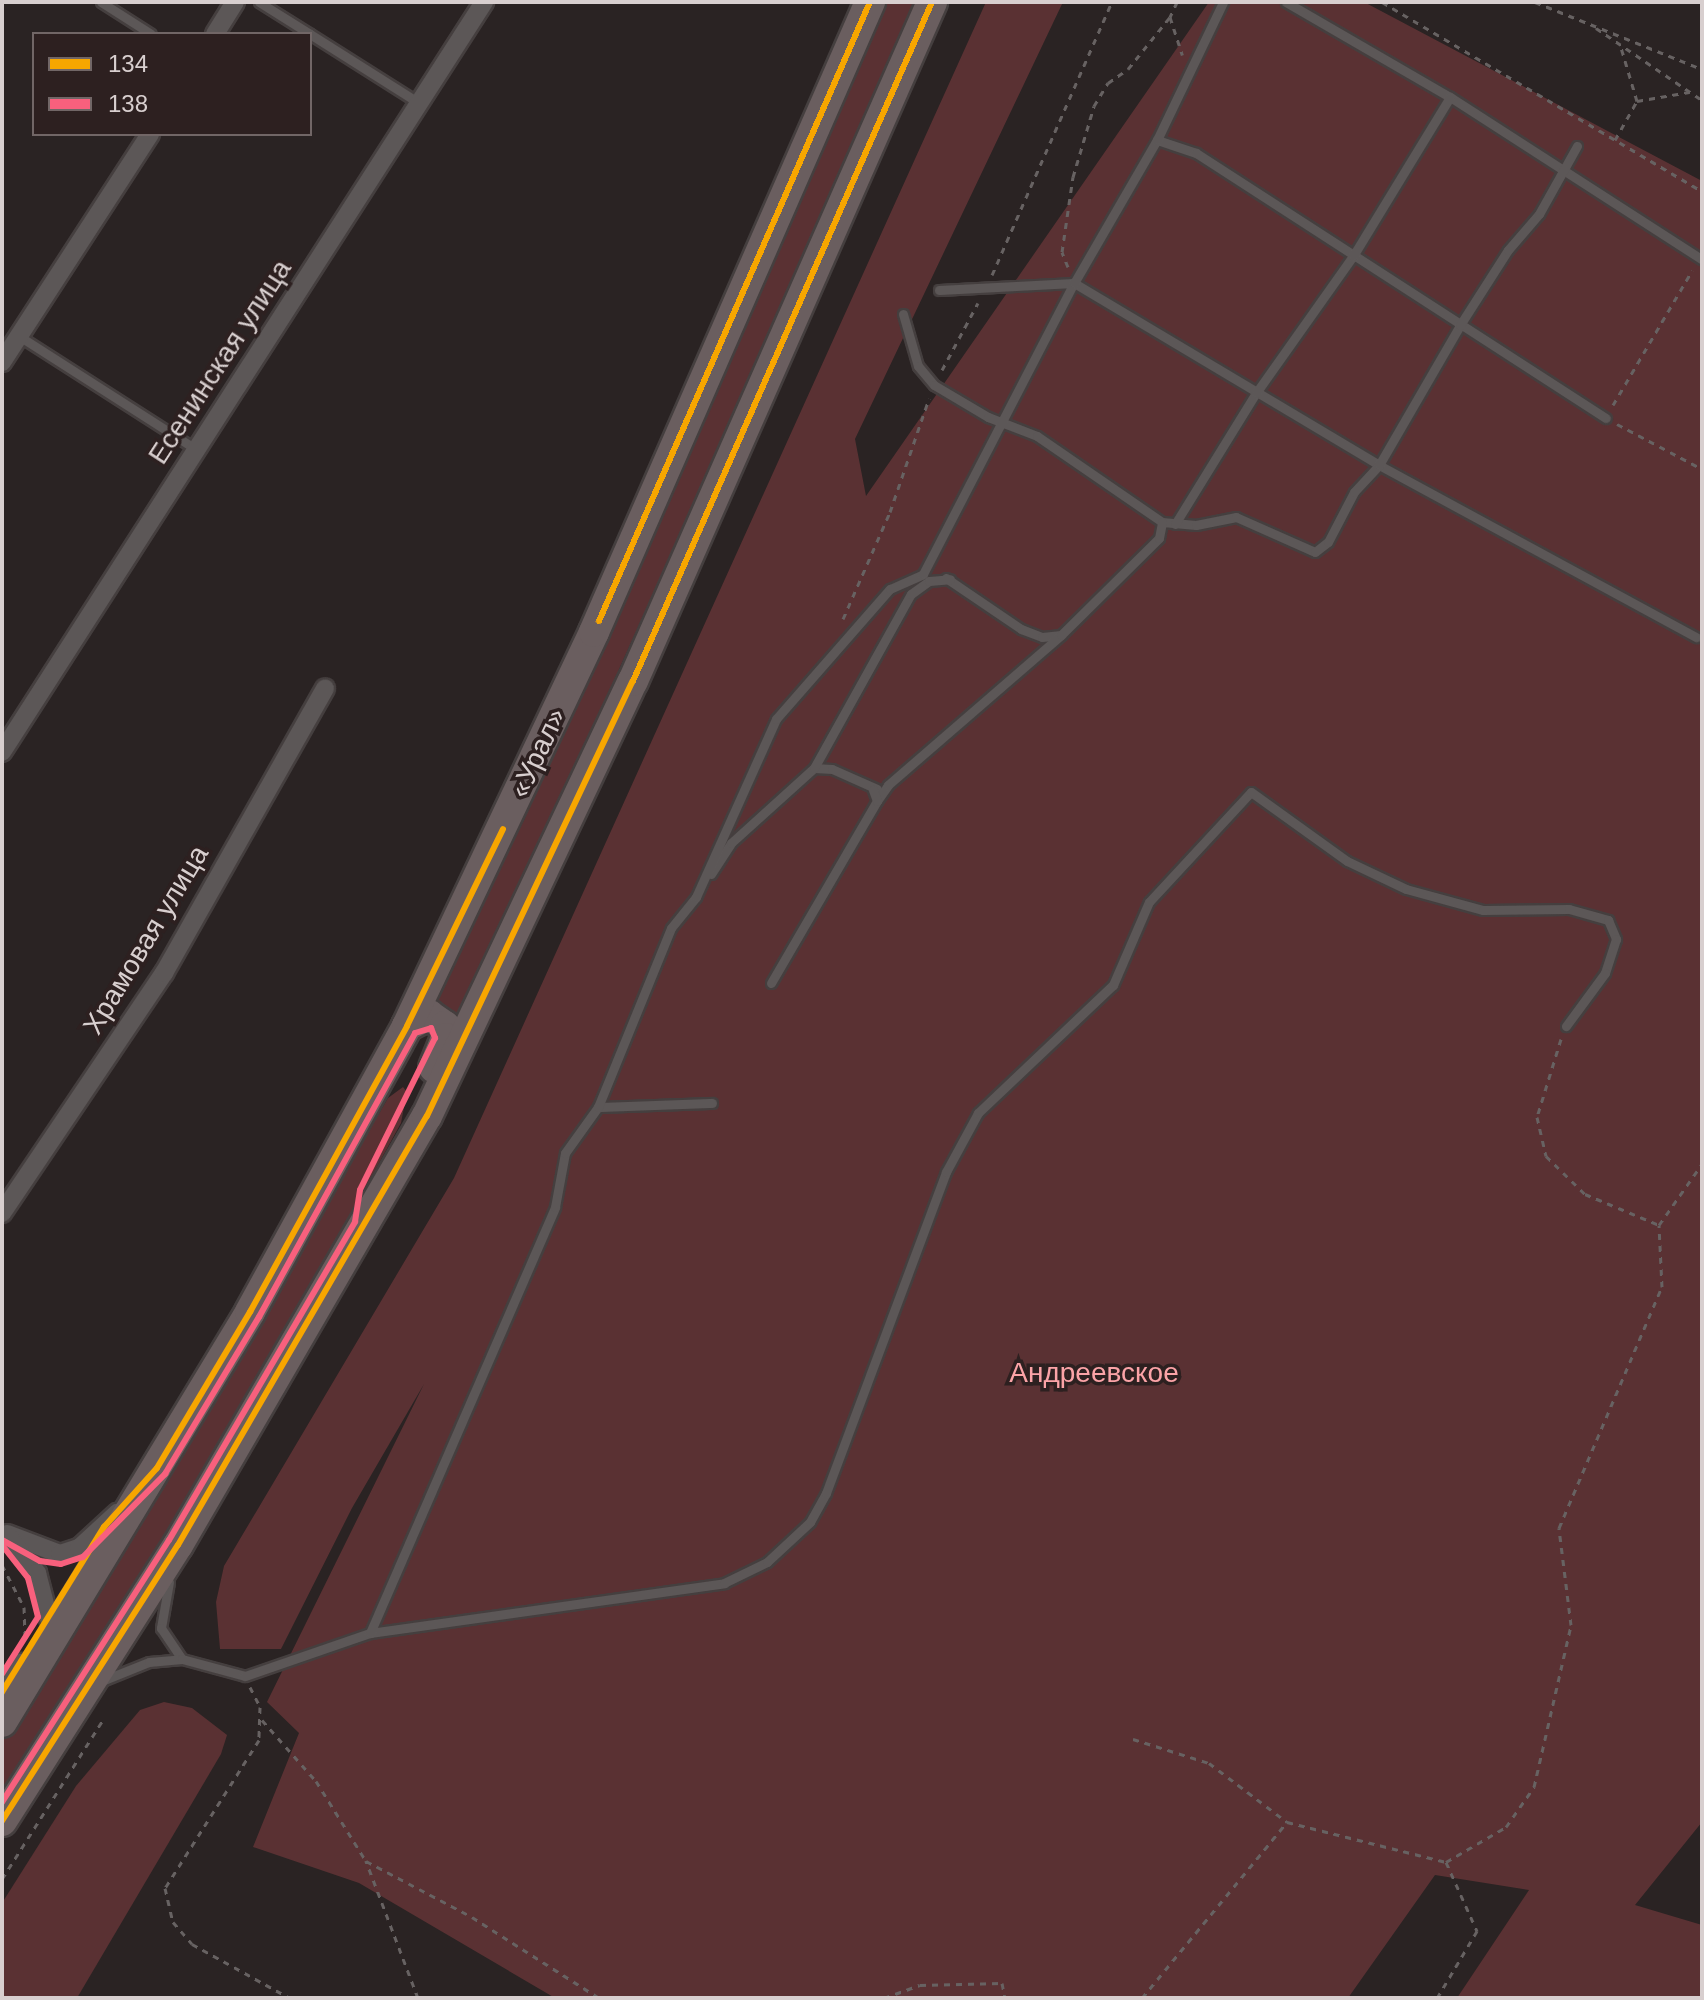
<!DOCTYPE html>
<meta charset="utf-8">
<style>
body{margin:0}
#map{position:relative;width:1704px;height:2000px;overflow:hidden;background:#2a2323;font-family:Arial,sans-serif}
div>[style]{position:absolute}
.green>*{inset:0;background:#5a3133}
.path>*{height:3px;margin-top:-1.5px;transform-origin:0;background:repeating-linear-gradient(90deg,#676262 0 6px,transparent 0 12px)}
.roads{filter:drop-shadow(2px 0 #453f3f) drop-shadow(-2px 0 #453f3f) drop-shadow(0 2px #453f3f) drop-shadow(0 -2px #453f3f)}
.lane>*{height:9px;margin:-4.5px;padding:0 4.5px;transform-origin:4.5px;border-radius:4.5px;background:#5c5757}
.street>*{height:18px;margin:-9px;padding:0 9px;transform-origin:9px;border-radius:9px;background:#5c5757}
.primary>*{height:30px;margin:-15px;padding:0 15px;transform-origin:15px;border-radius:15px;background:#6a5e5f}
.bus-1>*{height:6px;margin:-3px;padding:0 3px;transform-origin:3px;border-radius:3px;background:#f7a600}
.bus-2>*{height:6px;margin:-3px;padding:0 3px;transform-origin:3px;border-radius:3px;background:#f8607d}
span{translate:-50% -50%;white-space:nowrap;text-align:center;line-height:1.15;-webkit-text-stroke:7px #2d2020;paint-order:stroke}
.street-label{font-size:28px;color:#d8cfcf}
.park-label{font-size:28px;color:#fba3a7}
.frame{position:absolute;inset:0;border:4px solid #d8cfcf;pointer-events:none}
.legend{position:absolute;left:32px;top:32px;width:280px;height:104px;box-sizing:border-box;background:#2d2020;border:2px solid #716666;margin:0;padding:10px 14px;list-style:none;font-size:24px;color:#d8cfcf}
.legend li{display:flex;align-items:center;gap:16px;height:40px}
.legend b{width:40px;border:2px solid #716666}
</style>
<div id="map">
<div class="green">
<div style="clip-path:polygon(885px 2px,920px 2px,469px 1002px,453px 1016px,436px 1007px,441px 985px,524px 820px)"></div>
<div style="clip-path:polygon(986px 2px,1063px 2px,855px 439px,866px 496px,1209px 2px,1364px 2px,1702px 181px,1702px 1822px,1635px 1905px,1702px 1925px,1702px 1998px,1457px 1998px,1529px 1890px,1435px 1875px,1348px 1998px,555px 1998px,359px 1883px,253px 1847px,299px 1733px,267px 1702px,424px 1384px,352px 1508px,281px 1649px,220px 1649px,216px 1602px,224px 1566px,454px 1178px)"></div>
<div style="clip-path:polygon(403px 1087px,407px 1092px,401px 1123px,282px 1340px,13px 1784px,2px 1790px,2px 1742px,174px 1466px,388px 1098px)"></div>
<div style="clip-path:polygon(164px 1702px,192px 1708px,227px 1735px,221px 1754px,77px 1998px,2px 1998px,2px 1903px,76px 1786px,140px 1710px)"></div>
</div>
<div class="path">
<div style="left:1177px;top:2px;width:17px;rotate:115deg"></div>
<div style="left:1170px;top:17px;width:40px;rotate:72deg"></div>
<div style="left:1382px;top:2px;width:372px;rotate:30.6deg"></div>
<div style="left:1535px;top:2px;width:180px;rotate:21.9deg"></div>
<div style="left:1596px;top:28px;width:128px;rotate:34.2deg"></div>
<div style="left:1637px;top:101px;width:53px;rotate:-9.8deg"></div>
<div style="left:1615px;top:140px;width:45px;rotate:-60.6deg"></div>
<div style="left:1637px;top:101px;width:59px;rotate:-106.6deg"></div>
<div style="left:1068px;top:267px;width:16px;rotate:-112deg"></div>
<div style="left:1062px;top:252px;width:76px;rotate:-81.7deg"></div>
<div style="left:1073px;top:177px;width:74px;rotate:-73.5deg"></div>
<div style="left:1094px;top:106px;width:27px;rotate:-59deg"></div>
<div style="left:1108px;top:83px;width:24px;rotate:-35deg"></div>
<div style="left:1128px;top:69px;width:67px;rotate:-51.1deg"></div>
<div style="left:992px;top:275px;width:298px;rotate:-66.3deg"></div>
<div style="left:942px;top:370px;width:76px;rotate:-61.8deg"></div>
<div style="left:1613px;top:405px;width:156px;rotate:-59.5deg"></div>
<div style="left:1617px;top:424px;width:96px;rotate:27.9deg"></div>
<div style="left:843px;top:619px;width:117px;rotate:-66.3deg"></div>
<div style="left:890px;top:512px;width:120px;rotate:-71deg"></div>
<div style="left:1561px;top:1039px;width:82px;rotate:107.1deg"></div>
<div style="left:1537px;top:1117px;width:40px;rotate:77deg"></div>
<div style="left:1546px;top:1156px;width:54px;rotate:44.3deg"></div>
<div style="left:1585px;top:1194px;width:80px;rotate:22.7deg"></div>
<div style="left:1659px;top:1225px;width:75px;rotate:-54.8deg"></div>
<div style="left:2px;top:1565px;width:47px;rotate:62.4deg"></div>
<div style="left:24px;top:1607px;width:28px;rotate:88deg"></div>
<div style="left:250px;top:1687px;width:22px;rotate:63deg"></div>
<div style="left:260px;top:1707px;width:33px;rotate:92deg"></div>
<div style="left:259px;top:1740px;width:175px;rotate:122.4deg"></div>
<div style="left:165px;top:1888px;width:35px;rotate:77deg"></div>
<div style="left:173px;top:1922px;width:29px;rotate:49deg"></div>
<div style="left:192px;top:1944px;width:112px;rotate:28.9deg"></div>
<div style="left:262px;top:1720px;width:81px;rotate:48.5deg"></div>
<div style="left:316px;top:1781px;width:94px;rotate:58deg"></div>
<div style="left:1133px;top:1739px;width:80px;rotate:17.5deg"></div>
<div style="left:1209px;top:1763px;width:98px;rotate:37.1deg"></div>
<div style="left:1446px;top:1862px;width:69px;rotate:-30.3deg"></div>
<div style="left:1506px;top:1827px;width:49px;rotate:-55deg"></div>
<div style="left:1534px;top:1787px;width:166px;rotate:-77.1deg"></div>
<div style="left:1571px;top:1625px;width:98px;rotate:-97.1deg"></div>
<div style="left:1559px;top:1528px;width:262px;rotate:-66.9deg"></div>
<div style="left:1662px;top:1287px;width:62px;rotate:-92.8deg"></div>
<div style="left:2px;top:1879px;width:188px;rotate:-57.6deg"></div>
<div style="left:418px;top:1998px;width:147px;rotate:-110.8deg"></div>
<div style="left:366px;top:1861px;width:120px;rotate:27.8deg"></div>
<div style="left:472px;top:1917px;width:151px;rotate:32.5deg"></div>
<div style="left:884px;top:1998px;width:38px;rotate:-20deg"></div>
<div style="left:920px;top:1985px;width:82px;rotate:-1.4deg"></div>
<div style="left:1002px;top:1983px;width:15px;rotate:79deg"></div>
<div style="left:1142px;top:1998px;width:228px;rotate:-50.5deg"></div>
<div style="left:1287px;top:1822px;width:164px;rotate:14.1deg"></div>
<div style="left:1446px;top:1862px;width:76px;rotate:65.8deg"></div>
<div style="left:1477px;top:1931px;width:78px;rotate:120.8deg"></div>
</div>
<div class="roads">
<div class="lane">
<div style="left:101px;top:2px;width:59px;rotate:32.6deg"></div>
<div style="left:259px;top:2px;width:60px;rotate:32.1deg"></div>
<div style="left:1286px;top:2px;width:190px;rotate:30.1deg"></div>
<div style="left:1450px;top:97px;width:299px;rotate:32.8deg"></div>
<div style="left:310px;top:34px;width:129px;rotate:32.3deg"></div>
<div style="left:1157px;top:140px;width:41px;rotate:18.4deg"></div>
<div style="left:1196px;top:153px;width:488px;rotate:32.9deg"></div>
<div style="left:939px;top:290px;width:135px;rotate:-3deg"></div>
<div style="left:1074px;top:283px;width:355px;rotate:30.8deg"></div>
<div style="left:1379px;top:465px;width:361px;rotate:28.5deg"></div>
<div style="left:903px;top:314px;width:54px;rotate:73.9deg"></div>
<div style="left:918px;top:366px;width:25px;rotate:50deg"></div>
<div style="left:934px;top:385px;width:63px;rotate:30.7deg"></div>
<div style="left:988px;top:417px;width:53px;rotate:21.2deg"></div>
<div style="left:1037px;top:436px;width:152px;rotate:34.5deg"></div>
<div style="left:1162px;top:522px;width:34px;rotate:5deg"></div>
<div style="left:1196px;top:525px;width:41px;rotate:-11.3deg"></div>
<div style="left:1236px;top:517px;width:86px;rotate:23.9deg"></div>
<div style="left:1315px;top:552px;width:16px;rotate:-38deg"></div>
<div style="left:1328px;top:542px;width:56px;rotate:-62.5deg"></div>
<div style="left:1354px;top:492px;width:37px;rotate:-47deg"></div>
<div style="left:1379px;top:465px;width:162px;rotate:-59.9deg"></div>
<div style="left:1460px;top:325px;width:89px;rotate:-57.4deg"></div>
<div style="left:1508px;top:250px;width:48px;rotate:-49.3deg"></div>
<div style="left:1539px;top:214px;width:78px;rotate:-60.8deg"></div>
<div style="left:19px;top:336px;width:211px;rotate:32.6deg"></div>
<div style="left:1175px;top:524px;width:154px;rotate:-58.3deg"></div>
<div style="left:1256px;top:393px;width:168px;rotate:-54.7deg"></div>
<div style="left:1353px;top:256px;width:186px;rotate:-58.6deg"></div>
<div style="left:946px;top:578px;width:91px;rotate:34.2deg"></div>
<div style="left:1021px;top:629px;width:22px;rotate:21deg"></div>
<div style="left:1042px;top:637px;width:19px;rotate:-6deg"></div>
<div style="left:814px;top:768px;width:18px;rotate:3deg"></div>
<div style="left:832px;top:769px;width:49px;rotate:24deg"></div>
<div style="left:877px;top:801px;width:19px;rotate:-55deg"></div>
<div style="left:888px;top:785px;width:229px;rotate:-40.9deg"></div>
<div style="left:1061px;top:635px;width:138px;rotate:-44.7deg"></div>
<div style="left:1159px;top:538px;width:16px;rotate:-79deg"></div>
<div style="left:711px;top:874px;width:37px;rotate:-57deg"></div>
<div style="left:731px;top:843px;width:112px;rotate:-42.1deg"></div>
<div style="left:814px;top:768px;width:199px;rotate:-60.9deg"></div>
<div style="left:911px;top:594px;width:22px;rotate:-36deg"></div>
<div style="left:929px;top:581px;width:21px;rotate:-5deg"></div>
<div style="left:771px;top:983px;width:211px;rotate:-59.8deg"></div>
<div style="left:877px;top:801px;width:12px;rotate:-110deg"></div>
<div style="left:598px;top:1107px;width:114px;rotate:-2deg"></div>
<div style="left:169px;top:1582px;width:47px;rotate:99.9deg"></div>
<div style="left:161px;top:1628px;width:37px;rotate:56deg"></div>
<div style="left:370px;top:1633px;width:358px;rotate:-8deg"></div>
<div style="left:724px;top:1583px;width:48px;rotate:-26deg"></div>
<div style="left:767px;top:1562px;width:59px;rotate:-42.9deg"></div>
<div style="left:810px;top:1522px;width:33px;rotate:-61deg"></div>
<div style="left:826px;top:1493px;width:343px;rotate:-69.5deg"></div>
<div style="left:946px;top:1172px;width:67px;rotate:-61.5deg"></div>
<div style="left:978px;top:1113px;width:186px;rotate:-43.5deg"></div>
<div style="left:1113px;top:985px;width:90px;rotate:-66.6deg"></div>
<div style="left:1149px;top:902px;width:150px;rotate:-47.2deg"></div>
<div style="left:1251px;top:792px;width:118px;rotate:35.7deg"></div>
<div style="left:1347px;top:861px;width:65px;rotate:25.4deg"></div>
<div style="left:1406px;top:889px;width:80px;rotate:15.3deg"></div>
<div style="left:1483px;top:910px;width:86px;rotate:-0.7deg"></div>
<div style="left:1569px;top:909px;width:41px;rotate:15.8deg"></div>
<div style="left:1608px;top:920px;width:21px;rotate:67deg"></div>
<div style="left:1616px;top:939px;width:36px;rotate:108deg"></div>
<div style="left:1605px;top:973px;width:66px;rotate:126.3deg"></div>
<div style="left:104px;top:1680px;width:48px;rotate:-21.8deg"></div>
<div style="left:149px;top:1662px;width:33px;rotate:-5deg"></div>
<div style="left:182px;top:1659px;width:65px;rotate:15.1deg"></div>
<div style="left:245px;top:1676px;width:132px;rotate:-19deg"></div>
<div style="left:370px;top:1633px;width:464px;rotate:-66.5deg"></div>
<div style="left:555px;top:1207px;width:55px;rotate:-79.5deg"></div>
<div style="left:565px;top:1153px;width:57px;rotate:-54.3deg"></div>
<div style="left:598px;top:1107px;width:193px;rotate:-67.8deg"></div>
<div style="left:671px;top:928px;width:40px;rotate:-51deg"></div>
<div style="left:696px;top:897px;width:195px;rotate:-65.8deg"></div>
<div style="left:776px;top:719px;width:173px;rotate:-48.8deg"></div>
<div style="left:890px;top:589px;width:36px;rotate:-24deg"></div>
<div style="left:923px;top:574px;width:328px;rotate:-62.6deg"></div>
<div style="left:1074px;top:283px;width:165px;rotate:-59.9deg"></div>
<div style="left:1157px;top:140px;width:153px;rotate:-64.4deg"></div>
</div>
<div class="street">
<div style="left:215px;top:34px;width:38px;rotate:-58deg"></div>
<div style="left:2px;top:362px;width:272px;rotate:-57deg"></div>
<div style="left:2px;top:752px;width:892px;rotate:-57.27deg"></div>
<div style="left:2px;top:1213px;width:290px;rotate:-56deg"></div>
<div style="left:164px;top:973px;width:327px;rotate:-60.5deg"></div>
<div style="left:7px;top:1534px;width:57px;rotate:20.7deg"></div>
<div style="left:60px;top:1554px;width:20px;rotate:-18deg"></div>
<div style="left:79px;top:1548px;width:52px;rotate:-42.6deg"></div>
<div style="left:9px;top:1537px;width:46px;rotate:52.1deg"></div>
<div style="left:37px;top:1573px;width:48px;rotate:75.4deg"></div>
<div style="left:2px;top:1692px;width:35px;rotate:-57deg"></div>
</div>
<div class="primary">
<div style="left:407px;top:1026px;width:25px;rotate:-27deg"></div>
<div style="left:429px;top:1015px;width:19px;rotate:35deg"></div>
<div style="left:445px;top:1026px;width:12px;rotate:85deg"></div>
<div style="left:446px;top:1038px;width:32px;rotate:112deg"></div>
<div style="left:2px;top:1722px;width:479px;rotate:-58.8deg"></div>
<div style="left:250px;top:1312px;width:326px;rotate:-61.2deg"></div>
<div style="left:407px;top:1026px;width:436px;rotate:-64.6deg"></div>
<div style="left:594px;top:632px;width:688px;rotate:-66.34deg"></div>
<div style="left:2px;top:1821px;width:327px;rotate:-57.5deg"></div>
<div style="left:178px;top:1545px;width:496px;rotate:-59.9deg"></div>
<div style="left:427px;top:1116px;width:481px;rotate:-64.7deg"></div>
<div style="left:633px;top:681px;width:742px;rotate:-66.23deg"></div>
</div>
</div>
<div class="bus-1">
<div style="left:599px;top:621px;width:676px;rotate:-66.36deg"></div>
<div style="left:2px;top:1692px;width:194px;rotate:-58.3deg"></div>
<div style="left:104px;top:1527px;width:79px;rotate:-48.1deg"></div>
<div style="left:157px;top:1468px;width:182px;rotate:-59.2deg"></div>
<div style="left:250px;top:1312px;width:326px;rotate:-61.2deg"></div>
<div style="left:407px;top:1026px;width:219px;rotate:-64deg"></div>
<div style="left:2px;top:1821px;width:327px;rotate:-57.5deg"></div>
<div style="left:178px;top:1545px;width:496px;rotate:-59.9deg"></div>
<div style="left:427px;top:1116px;width:481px;rotate:-64.7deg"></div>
<div style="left:633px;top:681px;width:742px;rotate:-66.23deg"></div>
</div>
<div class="bus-2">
<div style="left:2px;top:1540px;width:43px;rotate:28.9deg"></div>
<div style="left:40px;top:1561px;width:21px;rotate:8deg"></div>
<div style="left:61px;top:1564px;width:23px;rotate:-18deg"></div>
<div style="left:83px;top:1557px;width:117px;rotate:-45.3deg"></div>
<div style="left:165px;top:1474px;width:183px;rotate:-59.1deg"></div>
<div style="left:259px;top:1317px;width:324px;rotate:-61.2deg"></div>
<div style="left:415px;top:1033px;width:17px;rotate:-17deg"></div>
<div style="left:431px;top:1028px;width:11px;rotate:68deg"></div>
<div style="left:435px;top:1038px;width:169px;rotate:116.3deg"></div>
<div style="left:360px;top:1190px;width:32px;rotate:99deg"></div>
<div style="left:355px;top:1222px;width:368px;rotate:120.3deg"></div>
<div style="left:169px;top:1540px;width:311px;rotate:122.5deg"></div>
<div style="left:2px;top:1545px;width:42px;rotate:51.8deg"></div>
<div style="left:28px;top:1578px;width:40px;rotate:75.6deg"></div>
<div style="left:38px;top:1617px;width:67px;rotate:122.3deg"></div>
</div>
<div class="street-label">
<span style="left:220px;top:362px;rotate:-57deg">Есенинская улица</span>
<span style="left:538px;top:753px;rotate:-65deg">«Урал»</span>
<span style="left:146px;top:940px;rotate:-59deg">Храмовая улица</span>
</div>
<div class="park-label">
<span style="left:1094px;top:1373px">Андреевское</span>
</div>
<div class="frame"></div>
<ul class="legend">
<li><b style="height:10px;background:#f7a600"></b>134</li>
<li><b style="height:10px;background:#f8607d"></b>138</li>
</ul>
</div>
